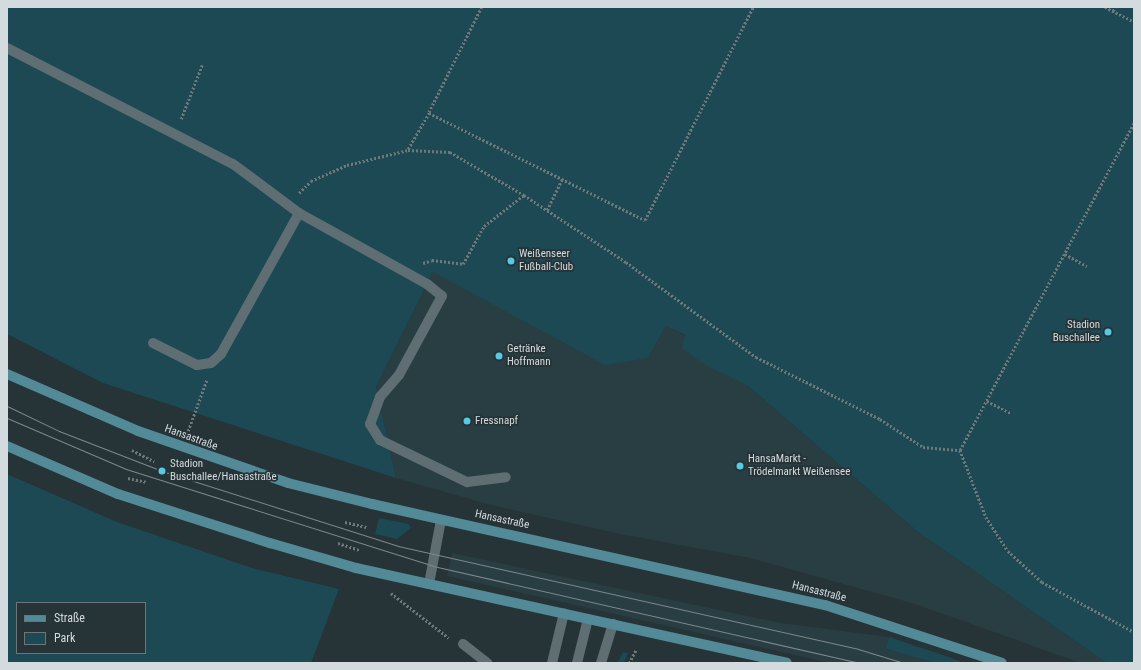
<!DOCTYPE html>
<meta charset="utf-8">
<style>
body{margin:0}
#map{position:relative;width:1141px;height:670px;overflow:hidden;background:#263337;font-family:"Roboto Condensed",sans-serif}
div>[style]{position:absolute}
.built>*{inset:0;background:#283e43}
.green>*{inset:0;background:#1c4953}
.path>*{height:2.5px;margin-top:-1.25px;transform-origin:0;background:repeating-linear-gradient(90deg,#6f797d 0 2px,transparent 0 4px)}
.service>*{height:10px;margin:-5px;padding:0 5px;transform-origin:5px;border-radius:5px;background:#5f6e72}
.secondary>*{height:10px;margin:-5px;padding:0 5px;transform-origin:5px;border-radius:5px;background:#528a97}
.tram>*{height:1px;margin:-0.5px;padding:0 0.5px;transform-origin:0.5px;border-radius:0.5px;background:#7e888c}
.dots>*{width:11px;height:11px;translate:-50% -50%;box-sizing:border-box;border:2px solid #263337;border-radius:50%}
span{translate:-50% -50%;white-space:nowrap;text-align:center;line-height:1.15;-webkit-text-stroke:3.5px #263337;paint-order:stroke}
.poi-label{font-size:11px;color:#d3dbde}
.left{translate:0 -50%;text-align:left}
.right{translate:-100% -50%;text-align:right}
.street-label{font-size:11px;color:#d3dbde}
.frame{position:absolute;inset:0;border:8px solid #d3dbde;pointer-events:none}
.legend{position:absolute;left:16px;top:602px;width:130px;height:52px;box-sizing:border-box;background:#263337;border:1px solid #6b767a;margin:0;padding:5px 7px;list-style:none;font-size:12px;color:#d3dbde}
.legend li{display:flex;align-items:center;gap:8px;height:20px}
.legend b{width:20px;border:1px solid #6b767a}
</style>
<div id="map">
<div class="built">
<div style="clip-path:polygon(433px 272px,648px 358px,666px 326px,706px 346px,747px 385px,918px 532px,1107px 663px,1081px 663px,915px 604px,750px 558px,615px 533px,491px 505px,396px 478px,376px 387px)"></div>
<div style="clip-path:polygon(452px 553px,781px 623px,889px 637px,886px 649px,935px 663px,830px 663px,447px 576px)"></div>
</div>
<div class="green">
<div style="clip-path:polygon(7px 7px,1134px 7px,1134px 663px,1107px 663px,918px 532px,747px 385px,705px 365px,682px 348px,685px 335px,666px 326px,648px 358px,605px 365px,433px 272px,376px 387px,396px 478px,103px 383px,7px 334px)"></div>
<div style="clip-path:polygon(evenodd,7px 474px,117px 522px,252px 568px,339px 589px,311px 663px,7px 663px,7px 474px,17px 603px,145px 603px,145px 653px,17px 653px,17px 603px)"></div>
<div style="clip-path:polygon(379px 518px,409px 524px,411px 528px,397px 539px,375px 534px)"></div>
<div style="clip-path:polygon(889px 637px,949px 657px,964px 663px,935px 663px,886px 649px)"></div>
<div style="clip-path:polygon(623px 652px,628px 653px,624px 663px,617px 663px)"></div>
</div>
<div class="path">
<div style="left:482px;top:7px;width:119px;rotate:116.6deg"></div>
<div style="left:429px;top:113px;width:241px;rotate:26.4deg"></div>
<div style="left:645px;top:220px;width:239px;rotate:-63.1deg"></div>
<div style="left:1105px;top:7px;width:33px;rotate:27deg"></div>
<div style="left:1113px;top:11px;width:4px;rotate:-63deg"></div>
<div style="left:181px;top:119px;width:58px;rotate:-68.7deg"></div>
<div style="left:408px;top:149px;width:42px;rotate:-59.7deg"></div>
<div style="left:299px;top:193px;width:17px;rotate:-45deg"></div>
<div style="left:311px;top:181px;width:39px;rotate:-24deg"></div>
<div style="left:347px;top:165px;width:63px;rotate:-13.8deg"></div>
<div style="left:408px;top:150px;width:42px;rotate:2.7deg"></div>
<div style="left:450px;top:152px;width:86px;rotate:30.2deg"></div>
<div style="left:524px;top:195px;width:122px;rotate:33.3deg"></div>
<div style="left:626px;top:262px;width:161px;rotate:36.2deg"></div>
<div style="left:756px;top:357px;width:139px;rotate:26.6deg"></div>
<div style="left:880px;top:419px;width:51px;rotate:33.1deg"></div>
<div style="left:923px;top:447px;width:37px;rotate:5deg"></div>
<div style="left:547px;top:210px;width:34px;rotate:-64deg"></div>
<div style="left:1065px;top:254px;width:25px;rotate:29deg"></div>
<div style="left:423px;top:263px;width:9px;rotate:-18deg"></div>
<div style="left:432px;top:260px;width:31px;rotate:7deg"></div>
<div style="left:463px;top:264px;width:43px;rotate:-61.1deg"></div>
<div style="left:484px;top:226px;width:51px;rotate:-37.8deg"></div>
<div style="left:987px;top:401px;width:27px;rotate:27deg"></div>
<div style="left:188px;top:431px;width:55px;rotate:-69.9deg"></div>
<div style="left:132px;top:450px;width:25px;rotate:27deg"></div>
<div style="left:960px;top:450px;width:370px;rotate:-62deg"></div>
<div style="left:960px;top:450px;width:72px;rotate:68.8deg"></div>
<div style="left:986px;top:517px;width:40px;rotate:57.1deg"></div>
<div style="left:1008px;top:551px;width:46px;rotate:42.4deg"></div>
<div style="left:1042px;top:582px;width:105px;rotate:28.5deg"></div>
<div style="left:128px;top:478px;width:19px;rotate:12deg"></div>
<div style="left:345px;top:522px;width:22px;rotate:13deg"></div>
<div style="left:338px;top:543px;width:23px;rotate:18deg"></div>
<div style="left:391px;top:593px;width:73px;rotate:37.8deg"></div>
<div style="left:629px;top:663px;width:15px;rotate:-62deg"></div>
</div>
<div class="service">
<div style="left:7px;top:48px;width:254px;rotate:27.2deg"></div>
<div style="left:233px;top:164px;width:82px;rotate:36.6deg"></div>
<div style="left:299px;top:213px;width:146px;rotate:29deg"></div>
<div style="left:427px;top:284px;width:19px;rotate:39deg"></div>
<div style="left:442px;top:296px;width:90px;rotate:118.6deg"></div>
<div style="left:399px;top:375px;width:29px;rotate:131deg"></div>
<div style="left:380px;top:397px;width:29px;rotate:110deg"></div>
<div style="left:370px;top:424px;width:19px;rotate:58deg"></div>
<div style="left:380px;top:440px;width:97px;rotate:25.8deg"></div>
<div style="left:467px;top:482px;width:39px;rotate:-7deg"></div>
<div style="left:153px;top:343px;width:49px;rotate:26.6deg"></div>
<div style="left:197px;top:365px;width:14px;rotate:-8deg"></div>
<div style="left:211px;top:363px;width:13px;rotate:-42deg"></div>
<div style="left:221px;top:354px;width:161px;rotate:-61deg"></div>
<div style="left:429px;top:584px;width:65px;rotate:-79.4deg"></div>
<div style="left:463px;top:644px;width:31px;rotate:38deg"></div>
<div style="left:552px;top:663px;width:51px;rotate:-76.5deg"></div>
<div style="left:577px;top:663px;width:45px;rotate:-76deg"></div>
<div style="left:601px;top:663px;width:41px;rotate:-72.9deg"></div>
</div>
<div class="secondary">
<div style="left:7px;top:374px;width:143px;rotate:23.5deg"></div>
<div style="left:138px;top:431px;width:159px;rotate:19.1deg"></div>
<div style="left:288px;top:483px;width:87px;rotate:14deg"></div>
<div style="left:372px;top:504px;width:464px;rotate:12.6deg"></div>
<div style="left:825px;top:605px;width:186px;rotate:18.1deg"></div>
<div style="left:7px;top:446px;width:121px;rotate:23.4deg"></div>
<div style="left:118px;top:494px;width:160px;rotate:17.9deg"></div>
<div style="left:270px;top:543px;width:90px;rotate:16.2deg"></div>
<div style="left:356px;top:568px;width:441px;rotate:12.4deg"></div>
</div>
<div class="tram">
<div style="left:7px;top:406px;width:58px;rotate:25.7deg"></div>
<div style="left:59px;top:431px;width:110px;rotate:21.2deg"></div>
<div style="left:162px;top:471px;width:248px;rotate:17.6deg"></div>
<div style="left:398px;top:546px;width:471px;rotate:12.6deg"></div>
<div style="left:858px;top:649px;width:48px;rotate:16.9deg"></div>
<div style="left:7px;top:418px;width:129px;rotate:23.2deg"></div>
<div style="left:126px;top:469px;width:322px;rotate:17.5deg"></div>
<div style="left:433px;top:566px;width:439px;rotate:12.8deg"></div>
</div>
<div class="dots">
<div style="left:511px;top:261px;background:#58c9e3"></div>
<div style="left:1108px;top:332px;background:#58c9e3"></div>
<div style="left:499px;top:356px;background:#58c9e3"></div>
<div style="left:467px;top:421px;background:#58c9e3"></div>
<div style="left:740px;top:466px;background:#58c9e3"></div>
<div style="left:162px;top:471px;background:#58c9e3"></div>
</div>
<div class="poi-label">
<span class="left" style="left:519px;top:261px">Weißenseer<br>Fußball-Club</span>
<span class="right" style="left:1100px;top:332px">Stadion<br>Buschallee</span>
<span class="left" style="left:507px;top:356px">Getränke<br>Hoffmann</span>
<span class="left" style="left:475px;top:421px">Fressnapf</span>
<span class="left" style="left:748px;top:466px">HansaMarkt -<br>Trödelmarkt Weißensee</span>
<span class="left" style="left:170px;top:471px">Stadion<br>Buschallee/Hansastraße</span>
</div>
<div class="street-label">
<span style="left:191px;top:438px;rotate:20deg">Hansastraße</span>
<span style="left:502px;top:520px;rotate:12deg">Hansastraße</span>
<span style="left:819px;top:592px;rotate:14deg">Hansastraße</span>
</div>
<div class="frame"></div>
<ul class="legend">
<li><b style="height:5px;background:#528a97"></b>Straße</li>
<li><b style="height:11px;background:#1c4953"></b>Park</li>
</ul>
</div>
